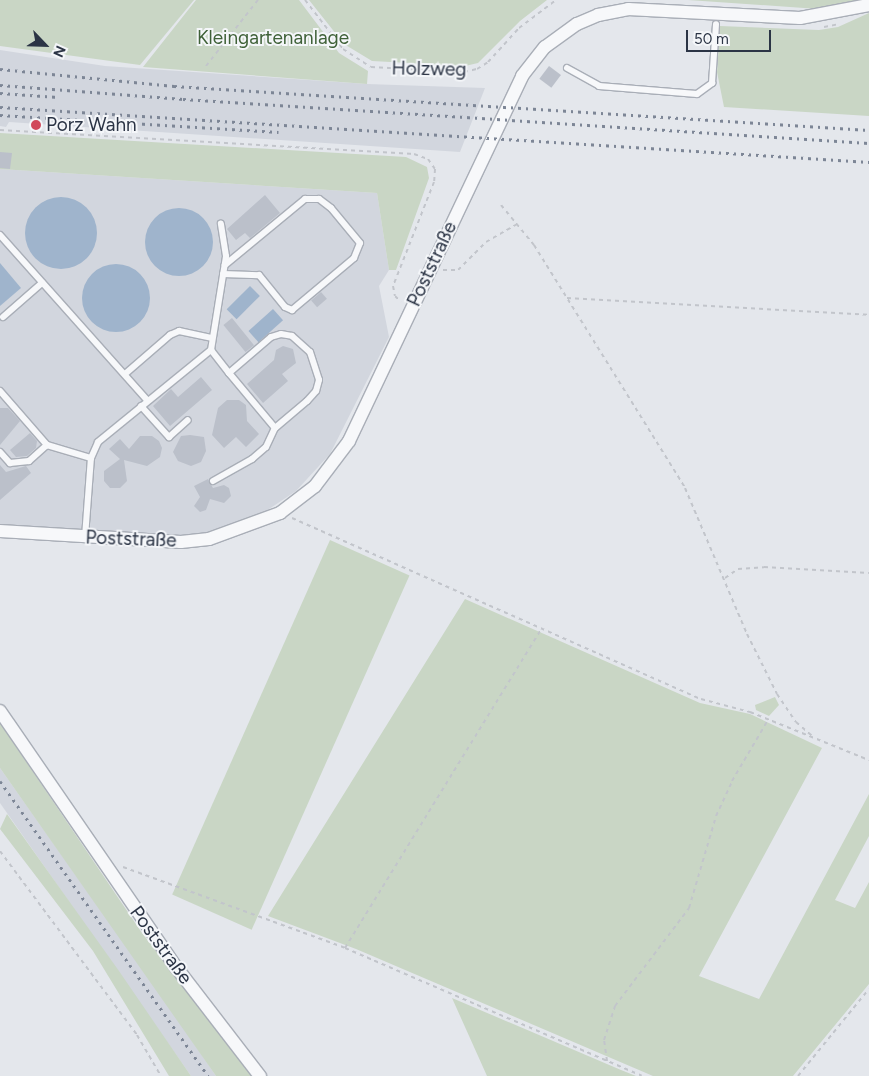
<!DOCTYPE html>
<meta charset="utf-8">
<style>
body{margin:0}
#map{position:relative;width:869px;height:1076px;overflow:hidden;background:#e4e7ec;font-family:Figtree,sans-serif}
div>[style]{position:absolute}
.built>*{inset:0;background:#d2d6de}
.green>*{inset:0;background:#c9d6c5;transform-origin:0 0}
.water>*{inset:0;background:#9fb4cc;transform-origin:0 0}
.round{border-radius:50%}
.building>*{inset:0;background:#bbc0ca;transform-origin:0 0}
.path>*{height:2px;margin-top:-1px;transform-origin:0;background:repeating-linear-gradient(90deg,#c2c5cb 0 4px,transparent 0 8px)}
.roads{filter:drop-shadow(1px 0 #a9aeb7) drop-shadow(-1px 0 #a9aeb7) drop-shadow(0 1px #a9aeb7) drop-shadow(0 -1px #a9aeb7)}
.service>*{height:6px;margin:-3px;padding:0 3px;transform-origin:3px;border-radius:3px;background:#f7f8fa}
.minor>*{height:12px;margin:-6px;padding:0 6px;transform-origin:6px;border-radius:6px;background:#f7f8fa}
.rail>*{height:3px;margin-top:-1.5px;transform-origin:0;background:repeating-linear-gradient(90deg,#7d8696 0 2.5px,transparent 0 7.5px)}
.dots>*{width:14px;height:14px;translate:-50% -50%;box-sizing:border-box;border:2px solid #f4f6f9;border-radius:50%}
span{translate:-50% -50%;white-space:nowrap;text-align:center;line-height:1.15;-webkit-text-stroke:4px #f4f6f9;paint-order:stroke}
.park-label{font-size:19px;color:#3f6138}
.street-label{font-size:19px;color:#2b3445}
.poi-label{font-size:19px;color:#2b3445}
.left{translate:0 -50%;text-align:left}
.north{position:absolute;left:20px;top:20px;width:50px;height:50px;-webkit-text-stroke:4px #f4f6f9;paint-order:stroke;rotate:114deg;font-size:14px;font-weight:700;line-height:20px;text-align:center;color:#2b3445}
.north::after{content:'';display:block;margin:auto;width:18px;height:22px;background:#2b3445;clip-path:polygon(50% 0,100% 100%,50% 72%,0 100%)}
.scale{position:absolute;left:686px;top:30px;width:85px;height:22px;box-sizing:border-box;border:2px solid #2b3445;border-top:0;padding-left:6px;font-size:15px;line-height:18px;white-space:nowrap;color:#2b3445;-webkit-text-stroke:4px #f4f6f9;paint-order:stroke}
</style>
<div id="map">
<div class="built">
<div style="clip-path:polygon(0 50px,105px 66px,367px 84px,485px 88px,460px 152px,9px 122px,6px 127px,0 126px)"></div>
<div style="clip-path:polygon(0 169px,377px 193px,389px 270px,379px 286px,389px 337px,330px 454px,296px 491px,266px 511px,205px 533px,171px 536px,0 526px)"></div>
<div style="clip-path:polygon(0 768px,176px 1017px,216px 1076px,191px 1076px,0 803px)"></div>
</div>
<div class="green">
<div style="clip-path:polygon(0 0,194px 0,140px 65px,0 46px)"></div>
<div style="clip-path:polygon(196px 0,299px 0,339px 53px,368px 71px,367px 84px,143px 67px)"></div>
<div style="clip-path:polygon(309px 0,547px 0,520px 21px,478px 63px,465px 66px,372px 61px,344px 44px)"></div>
<div style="clip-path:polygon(688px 0,858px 0,818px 9px)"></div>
<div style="clip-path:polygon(869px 13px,869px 116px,724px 107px,717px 72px,720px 26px,819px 30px,838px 27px)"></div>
<div style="clip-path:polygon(0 133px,406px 157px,427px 167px,429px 178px,396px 270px,389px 270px,377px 193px,0 169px)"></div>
<div style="left:330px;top:540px;width:87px;height:388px;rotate:24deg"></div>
<div style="clip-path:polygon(465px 599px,700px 703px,750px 714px,822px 748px,699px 976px,759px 999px,869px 794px,869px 836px,835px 900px,855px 908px,869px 882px,869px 984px,793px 1076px,653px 1076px,356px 949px,268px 916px)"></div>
<div style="clip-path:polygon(775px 697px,779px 705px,769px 716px,756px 710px,755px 705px)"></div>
<div style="clip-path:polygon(0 723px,142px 933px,254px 1076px,216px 1076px,0 768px)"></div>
<div style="clip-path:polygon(7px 814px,119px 971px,191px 1076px,169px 1076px,93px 951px,0 829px)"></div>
<div style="clip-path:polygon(452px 998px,621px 1070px,636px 1076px,487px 1076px)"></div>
</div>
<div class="water">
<div class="round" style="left:25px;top:197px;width:72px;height:72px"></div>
<div class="round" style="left:145px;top:208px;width:68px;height:68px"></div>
<div style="clip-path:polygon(0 263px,21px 288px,0 306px)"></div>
<div class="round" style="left:82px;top:264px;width:68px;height:68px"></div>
<div style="left:250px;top:286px;width:14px;height:33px;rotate:45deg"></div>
<div style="left:273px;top:309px;width:15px;height:33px;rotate:48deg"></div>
</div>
<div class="building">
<div style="left:549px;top:66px;width:15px;height:16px;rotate:37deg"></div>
<div style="clip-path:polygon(0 152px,12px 153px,10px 169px,0 168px)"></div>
<div style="clip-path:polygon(265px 195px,280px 213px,250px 238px,245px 233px,236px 240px,227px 229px)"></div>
<div style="left:321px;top:292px;width:9px;height:13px;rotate:49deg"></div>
<div style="left:232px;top:318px;width:35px;height:11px;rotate:51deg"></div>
<div style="clip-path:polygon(283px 346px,293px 349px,296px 363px,282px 374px,288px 381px,263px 403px,247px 384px,274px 360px,276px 350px)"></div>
<div style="clip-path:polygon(201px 377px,212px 390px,170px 426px,153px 406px,171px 389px,178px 397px)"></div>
<div style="clip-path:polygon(227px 400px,239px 400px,246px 405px,247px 421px,259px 434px,246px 447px,236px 437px,224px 448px,212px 435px,218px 408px)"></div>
<div style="clip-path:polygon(0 408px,8px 408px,20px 421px,0 445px)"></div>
<div style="clip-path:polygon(30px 433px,37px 441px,36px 448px,27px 456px,16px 457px,10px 450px)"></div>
<div style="clip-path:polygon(190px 435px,204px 437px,206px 451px,201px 462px,191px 466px,178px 461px,173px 452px,181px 436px)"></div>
<div style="clip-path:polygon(140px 436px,152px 436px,159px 441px,162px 448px,160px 457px,147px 466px,124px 460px,127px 481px,120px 488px,110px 488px,104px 481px,104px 471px,120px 459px,109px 449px,120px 439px,129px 449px)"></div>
<div style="clip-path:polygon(0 465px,6px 472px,26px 466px,31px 473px,0 500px)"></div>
<div style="clip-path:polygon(208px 479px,213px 488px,224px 485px,229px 488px,231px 496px,224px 503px,210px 499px,206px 510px,200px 512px,194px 506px,200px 497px,194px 486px)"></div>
</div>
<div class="path">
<div style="left:305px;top:0;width:62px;rotate:52.2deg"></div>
<div style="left:343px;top:49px;width:33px;rotate:33deg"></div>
<div style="left:371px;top:67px;width:93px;rotate:3.1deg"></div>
<div style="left:464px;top:72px;width:13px;rotate:-13deg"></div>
<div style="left:477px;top:69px;width:13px;rotate:-32deg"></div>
<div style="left:488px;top:62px;width:46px;rotate:-47.6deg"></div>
<div style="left:519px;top:28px;width:46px;rotate:-37.1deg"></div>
<div style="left:824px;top:27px;width:15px;rotate:-11deg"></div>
<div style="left:206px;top:66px;width:84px;rotate:-51.8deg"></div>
<div style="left:0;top:130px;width:415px;rotate:3.3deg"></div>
<div style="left:414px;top:154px;width:15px;rotate:20deg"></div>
<div style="left:428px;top:159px;width:12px;rotate:55deg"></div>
<div style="left:435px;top:169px;width:13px;rotate:94deg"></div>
<div style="left:434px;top:182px;width:112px;rotate:111.5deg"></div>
<div style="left:393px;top:286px;width:10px;rotate:79deg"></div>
<div style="left:395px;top:296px;width:8px;rotate:45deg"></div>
<div style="left:501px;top:205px;width:52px;rotate:50.5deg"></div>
<div style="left:534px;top:245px;width:286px;rotate:58.1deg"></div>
<div style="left:685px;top:488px;width:159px;rotate:67deg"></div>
<div style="left:747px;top:634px;width:67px;rotate:63.4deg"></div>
<div style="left:777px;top:694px;width:34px;rotate:56deg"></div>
<div style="left:796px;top:722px;width:23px;rotate:41deg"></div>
<div style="left:443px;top:270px;width:15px"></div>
<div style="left:458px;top:270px;width:40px;rotate:-45deg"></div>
<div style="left:486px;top:242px;width:36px;rotate:-30deg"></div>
<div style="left:567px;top:298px;width:302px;rotate:3.2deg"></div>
<div style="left:292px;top:518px;width:447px;rotate:23.9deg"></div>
<div style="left:701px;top:699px;width:51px;rotate:14.9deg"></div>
<div style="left:750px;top:712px;width:128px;rotate:22deg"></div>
<div style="left:725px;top:578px;width:16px;rotate:-35deg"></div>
<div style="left:738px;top:569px;width:26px;rotate:-4deg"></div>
<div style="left:764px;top:567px;width:105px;rotate:3.3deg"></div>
<div style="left:0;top:851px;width:229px;rotate:53.3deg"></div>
<div style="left:137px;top:1035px;width:48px;rotate:59.7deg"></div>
<div style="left:123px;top:867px;width:236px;rotate:20deg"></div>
<div style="left:345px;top:948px;width:323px;rotate:23.3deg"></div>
<div style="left:345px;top:948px;width:374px;rotate:-58.4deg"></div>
<div style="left:607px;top:1061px;width:21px;rotate:-98deg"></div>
<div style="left:604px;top:1040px;width:36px;rotate:-72deg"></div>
<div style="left:615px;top:1006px;width:123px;rotate:-52.9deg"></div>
<div style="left:689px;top:908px;width:96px;rotate:-73.6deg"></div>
<div style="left:716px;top:816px;width:38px;rotate:-65deg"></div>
<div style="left:732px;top:781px;width:71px;rotate:-59.5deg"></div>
<div style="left:798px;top:1076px;width:112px;rotate:-50.8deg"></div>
</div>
<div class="roads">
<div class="service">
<div style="left:567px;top:68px;width:37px;rotate:29deg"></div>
<div style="left:599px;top:86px;width:98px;rotate:4.7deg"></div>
<div style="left:697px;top:94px;width:19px;rotate:-36deg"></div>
<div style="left:712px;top:83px;width:59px;rotate:-86.1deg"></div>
<div style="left:0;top:235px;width:221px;rotate:48.3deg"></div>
<div style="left:223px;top:274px;width:36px;rotate:2deg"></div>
<div style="left:259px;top:275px;width:41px;rotate:50.9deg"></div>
<div style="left:285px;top:307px;width:8px;rotate:23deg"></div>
<div style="left:292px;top:310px;width:81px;rotate:-40deg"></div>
<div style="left:354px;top:258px;width:16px;rotate:-68deg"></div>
<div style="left:360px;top:243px;width:45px;rotate:-129.6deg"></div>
<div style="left:331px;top:208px;width:15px;rotate:-143deg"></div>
<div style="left:319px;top:199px;width:14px;rotate:180deg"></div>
<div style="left:305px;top:199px;width:104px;rotate:140.5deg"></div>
<div style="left:3px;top:317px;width:52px;rotate:-41.1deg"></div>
<div style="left:211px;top:350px;width:29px;rotate:52deg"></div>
<div style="left:229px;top:373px;width:55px;rotate:-40.6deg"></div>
<div style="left:271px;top:337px;width:10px;rotate:-17deg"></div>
<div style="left:281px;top:334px;width:11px;rotate:10deg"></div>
<div style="left:292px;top:336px;width:24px;rotate:42deg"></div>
<div style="left:310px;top:352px;width:29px;rotate:72deg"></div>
<div style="left:319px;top:380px;width:11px;rotate:105deg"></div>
<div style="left:316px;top:391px;width:13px;rotate:132deg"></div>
<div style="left:307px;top:401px;width:42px;rotate:139.8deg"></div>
<div style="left:275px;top:428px;width:72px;rotate:-129.9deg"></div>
<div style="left:125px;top:374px;width:60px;rotate:-40.9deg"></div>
<div style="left:170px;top:335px;width:10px;rotate:-24deg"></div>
<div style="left:179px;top:331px;width:33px;rotate:12deg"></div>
<div style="left:0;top:391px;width:72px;rotate:49deg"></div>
<div style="left:47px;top:445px;width:46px;rotate:16.5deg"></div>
<div style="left:141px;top:406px;width:42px;rotate:47.9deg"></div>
<div style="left:169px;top:437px;width:25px;rotate:-42deg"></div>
<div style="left:0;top:452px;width:15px;rotate:48deg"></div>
<div style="left:10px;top:463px;width:19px;rotate:-6deg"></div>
<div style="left:29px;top:461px;width:24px;rotate:-42deg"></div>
<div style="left:213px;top:481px;width:45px;rotate:-29.4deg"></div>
<div style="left:252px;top:459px;width:18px;rotate:-41deg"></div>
<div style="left:266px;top:447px;width:21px;rotate:-65deg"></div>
<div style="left:85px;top:537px;width:79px;rotate:-85.7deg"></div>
<div style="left:91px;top:458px;width:17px;rotate:-66deg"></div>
<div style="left:98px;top:442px;width:146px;rotate:-39.2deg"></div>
<div style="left:211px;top:350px;width:95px;rotate:-80.9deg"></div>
<div style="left:226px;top:256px;width:33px;rotate:-99deg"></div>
</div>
<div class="minor">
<div style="left:0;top:531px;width:181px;rotate:3.5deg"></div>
<div style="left:181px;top:542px;width:28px;rotate:-6deg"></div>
<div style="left:209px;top:539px;width:76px;rotate:-20.1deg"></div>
<div style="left:280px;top:513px;width:44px;rotate:-37.6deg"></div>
<div style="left:315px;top:486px;width:56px;rotate:-52.9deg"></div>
<div style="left:349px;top:441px;width:404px;rotate:-64.6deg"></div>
<div style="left:522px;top:76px;width:37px;rotate:-52deg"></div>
<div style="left:545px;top:47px;width:39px;rotate:-36deg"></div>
<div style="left:577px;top:24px;width:23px;rotate:-23deg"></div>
<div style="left:598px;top:15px;width:31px;rotate:-11deg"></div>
<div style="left:628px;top:9px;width:172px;rotate:3deg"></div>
<div style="left:800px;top:18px;width:70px;rotate:-10.7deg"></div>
<div style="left:0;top:711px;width:311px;rotate:55.5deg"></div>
<div style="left:176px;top:967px;width:138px;rotate:52.4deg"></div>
</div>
</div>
<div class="rail">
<div style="left:0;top:69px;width:175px;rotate:5.6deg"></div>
<div style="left:174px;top:86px;width:696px;rotate:3.62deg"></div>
<div style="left:0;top:85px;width:184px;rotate:4.4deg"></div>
<div style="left:183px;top:99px;width:687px;rotate:3.67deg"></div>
<div style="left:0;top:93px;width:58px;rotate:3.9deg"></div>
<div style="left:0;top:107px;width:871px;rotate:3.62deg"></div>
<div style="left:0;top:115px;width:279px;rotate:3.5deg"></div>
<div style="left:0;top:781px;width:361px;rotate:54.8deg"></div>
</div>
<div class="dots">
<div style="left:36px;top:125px;background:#d1495b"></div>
</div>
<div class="park-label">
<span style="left:273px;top:38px">Kleingartenanlage</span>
</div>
<div class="street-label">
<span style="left:429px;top:69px;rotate:1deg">Holzweg</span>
<span style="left:432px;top:264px;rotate:-65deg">Poststraße</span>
<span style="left:131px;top:539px;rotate:2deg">Poststraße</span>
<span style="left:161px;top:945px;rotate:54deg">Poststraße</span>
</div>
<div class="poi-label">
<span class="left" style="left:46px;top:125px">Porz Wahn</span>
</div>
<div class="north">N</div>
<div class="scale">50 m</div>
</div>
